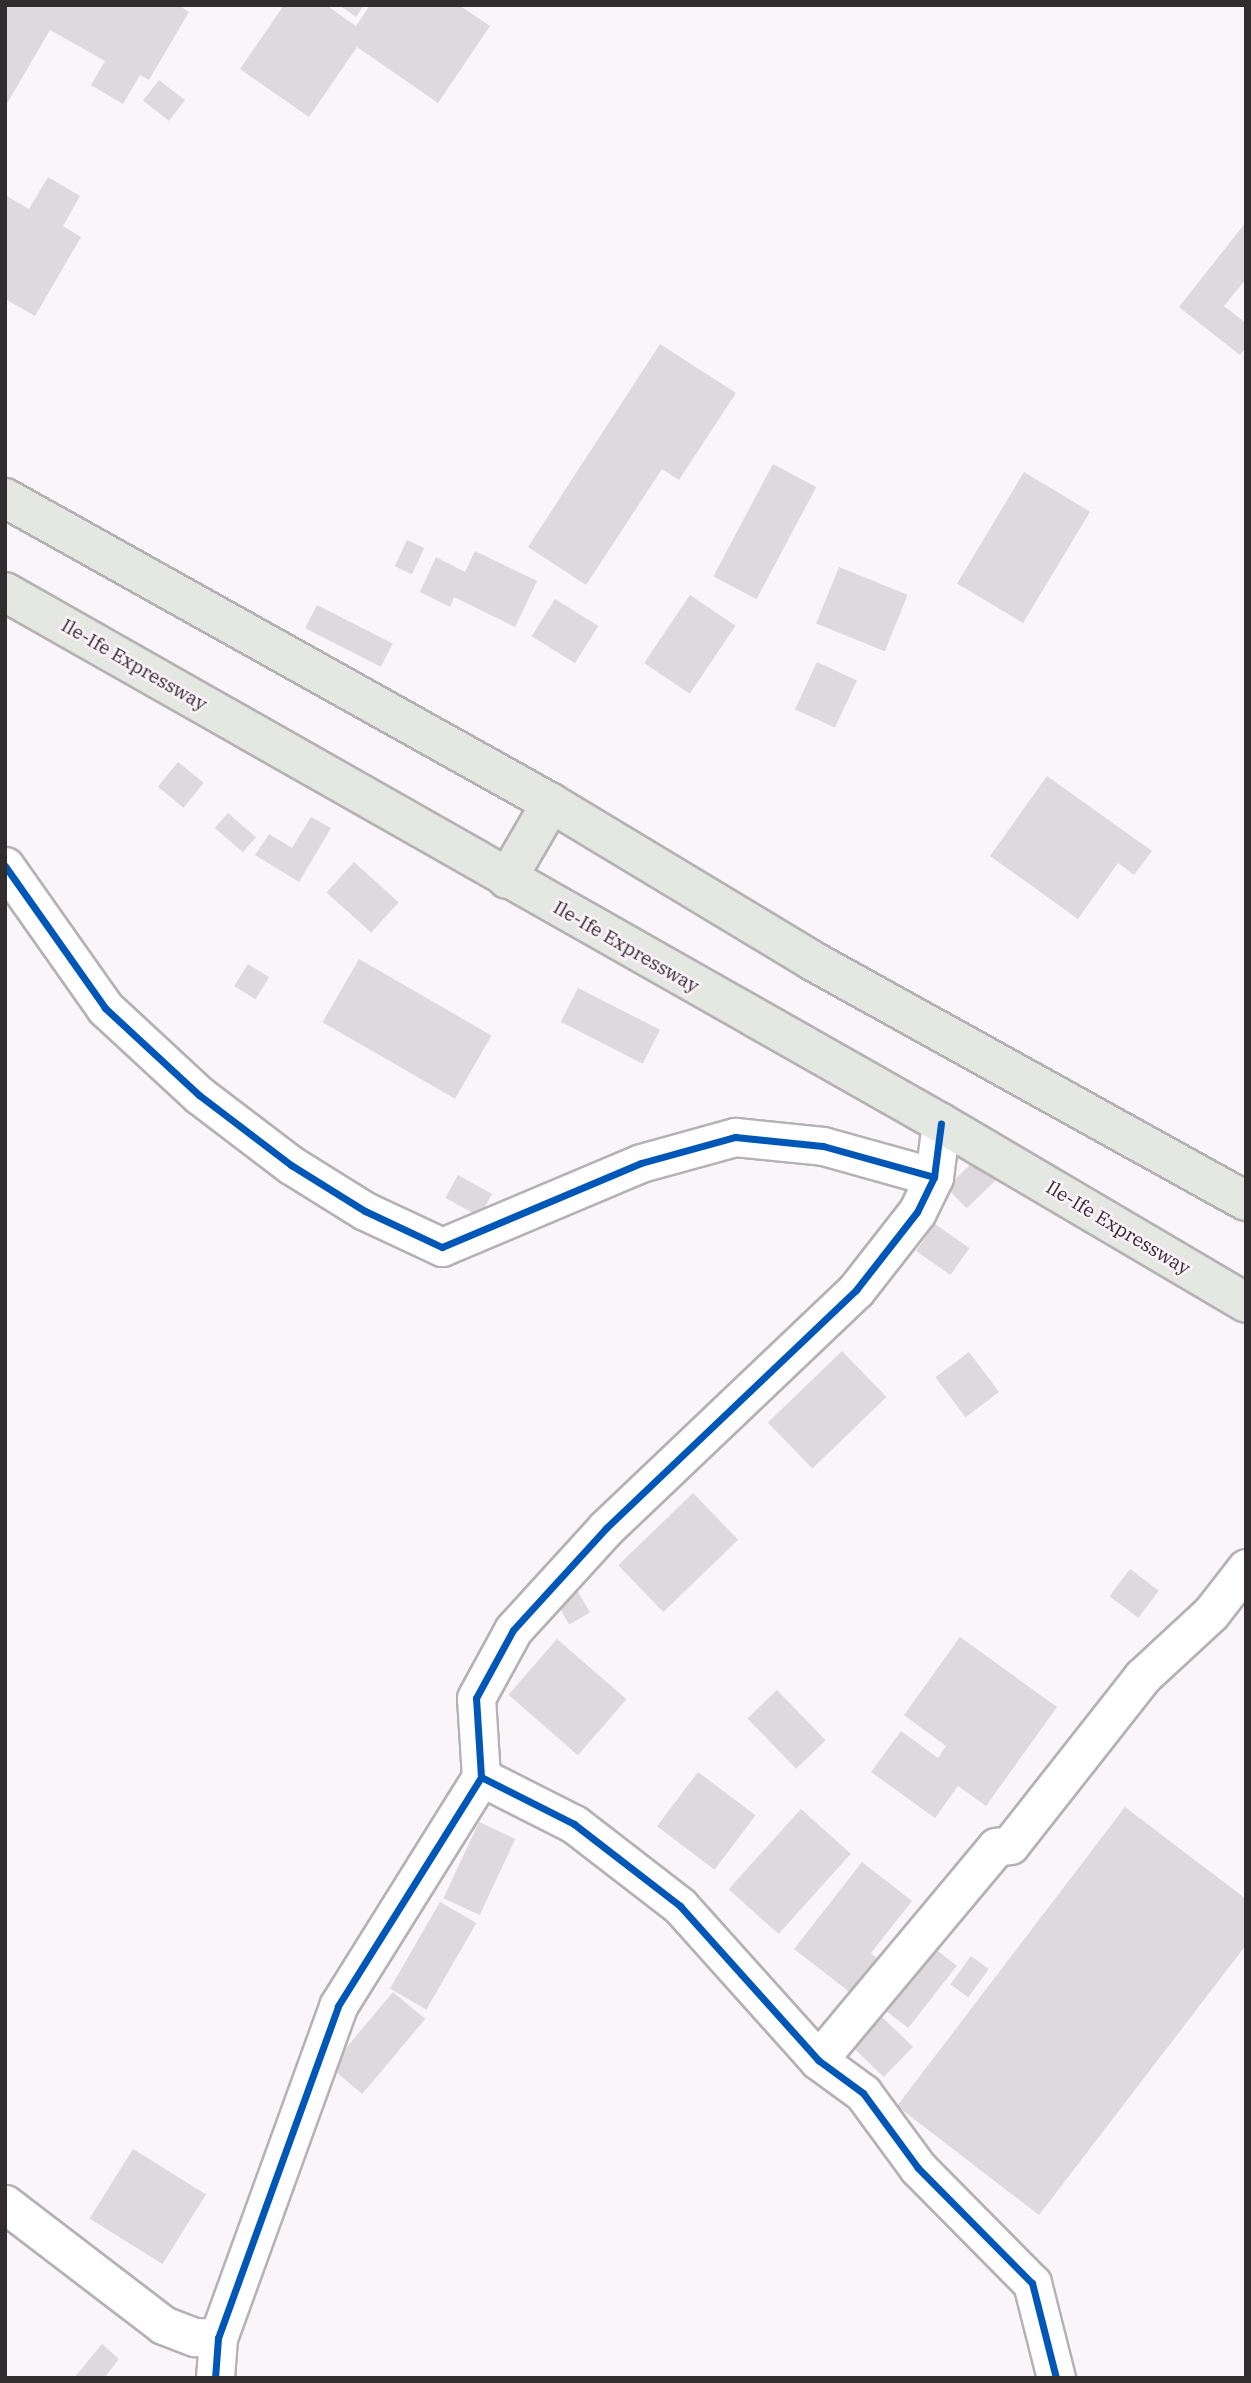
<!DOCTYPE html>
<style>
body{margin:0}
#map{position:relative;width:1251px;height:2383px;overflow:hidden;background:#faf5f8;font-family:"IBM Plex Serif",serif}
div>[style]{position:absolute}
.building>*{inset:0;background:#ddd9dc;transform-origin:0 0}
.roads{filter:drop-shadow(2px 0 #b6b1b4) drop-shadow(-2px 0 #b6b1b4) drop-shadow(0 2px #b6b1b4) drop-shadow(0 -2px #b6b1b4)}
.minor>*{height:37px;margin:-18.5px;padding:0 18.5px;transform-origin:18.5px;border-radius:18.5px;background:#fefefe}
.major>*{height:38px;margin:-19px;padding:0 19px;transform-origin:19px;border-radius:19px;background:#e4e7e2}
.cycleway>*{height:7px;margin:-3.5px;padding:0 3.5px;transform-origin:3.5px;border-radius:3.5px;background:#0057b8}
span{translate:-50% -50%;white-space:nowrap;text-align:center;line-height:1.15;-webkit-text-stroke:5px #fdf2f9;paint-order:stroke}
.street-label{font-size:19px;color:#312d2f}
.frame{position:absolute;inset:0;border:7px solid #312d2f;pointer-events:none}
</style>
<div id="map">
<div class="building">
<div style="clip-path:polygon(5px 5px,178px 5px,189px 12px,149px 80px,140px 75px,123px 104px,91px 85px,105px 61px,50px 30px,5px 107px)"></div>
<div style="clip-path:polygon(284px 5px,326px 5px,356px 26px,370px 5px,459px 5px,490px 26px,438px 103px,357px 47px,309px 117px,240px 69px)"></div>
<div style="clip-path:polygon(339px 5px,364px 5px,356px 17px)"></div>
<div style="left:159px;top:80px;width:33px;height:26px;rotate:38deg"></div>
<div style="clip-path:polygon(48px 177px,80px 196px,63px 226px,81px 237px,35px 316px,5px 299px,5px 195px,29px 209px)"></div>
<div style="clip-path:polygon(1246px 222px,1246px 279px,1224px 306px,1246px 323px,1246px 347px,1240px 355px,1179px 307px)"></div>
<div style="clip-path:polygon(660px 344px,736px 393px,679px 480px,662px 469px,586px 585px,528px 547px)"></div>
<div style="left:773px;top:464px;width:49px;height:127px;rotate:28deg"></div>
<div style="left:1024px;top:472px;width:77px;height:130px;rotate:31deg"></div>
<div style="left:407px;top:540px;width:19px;height:29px;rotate:25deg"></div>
<div style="clip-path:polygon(475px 551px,537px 581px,515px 627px,454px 597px,450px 607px,420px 592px,436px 557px,465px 572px)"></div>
<div style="left:839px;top:567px;width:74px;height:61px;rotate:22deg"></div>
<div style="left:690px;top:595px;width:55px;height:82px;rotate:34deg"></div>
<div style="left:555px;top:599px;width:51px;height:44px;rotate:32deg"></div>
<div style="left:317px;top:605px;width:85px;height:26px;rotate:27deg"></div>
<div style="left:817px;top:662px;width:44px;height:52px;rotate:25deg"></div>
<div style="left:178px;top:762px;width:33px;height:32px;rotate:39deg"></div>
<div style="clip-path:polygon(1047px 776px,1152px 851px,1134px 875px,1118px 863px,1078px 919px,990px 856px)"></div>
<div style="left:228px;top:813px;width:37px;height:20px;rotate:41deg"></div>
<div style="clip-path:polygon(311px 817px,331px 828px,299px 882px,255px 855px,269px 834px,292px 848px)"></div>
<div style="left:354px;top:862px;width:60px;height:41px;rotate:42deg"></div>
<div style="left:359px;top:959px;width:153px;height:73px;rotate:30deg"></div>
<div style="left:248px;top:964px;width:25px;height:26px;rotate:32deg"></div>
<div style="left:578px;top:988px;width:92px;height:38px;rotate:27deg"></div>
<div style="left:976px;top:1159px;width:29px;height:41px;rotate:46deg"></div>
<div style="left:458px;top:1175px;width:39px;height:26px;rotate:29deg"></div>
<div style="left:935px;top:1224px;width:42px;height:33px;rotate:35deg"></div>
<div style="left:842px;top:1351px;width:64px;height:103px;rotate:46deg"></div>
<div style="left:969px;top:1352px;width:50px;height:42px;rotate:53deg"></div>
<div style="left:693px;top:1493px;width:65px;height:104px;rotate:46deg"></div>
<div style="left:1130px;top:1569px;width:36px;height:34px;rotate:37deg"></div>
<div style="left:573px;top:1583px;width:34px;height:24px;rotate:60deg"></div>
<div style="clip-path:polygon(960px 1637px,1057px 1707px,986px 1806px,958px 1786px,935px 1818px,871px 1772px,901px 1731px,938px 1758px,946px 1746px,904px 1715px)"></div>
<div style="left:557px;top:1639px;width:92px;height:74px;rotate:41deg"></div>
<div style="left:777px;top:1690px;width:70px;height:41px;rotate:46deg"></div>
<div style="left:698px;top:1772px;width:72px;height:68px;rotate:37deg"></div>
<div style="clip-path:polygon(1125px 1807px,1246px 1899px,1246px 1945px,1039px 2215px,897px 2106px)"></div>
<div style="left:801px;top:1809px;width:67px;height:108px;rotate:42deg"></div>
<div style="left:479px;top:1822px;width:40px;height:84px;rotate:25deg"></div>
<div style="clip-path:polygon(862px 1862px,912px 1901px,871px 1953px,882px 1963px,856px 1997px,794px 1949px)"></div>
<div style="left:440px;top:1902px;width:42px;height:100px;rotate:30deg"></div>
<div style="left:934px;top:1948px;width:29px;height:79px;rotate:38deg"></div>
<div style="left:971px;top:1956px;width:22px;height:35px;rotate:36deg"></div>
<div style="left:393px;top:1992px;width:42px;height:98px;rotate:40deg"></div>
<div style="left:882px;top:2017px;width:43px;height:42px;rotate:44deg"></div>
<div style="left:133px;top:2149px;width:86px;height:82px;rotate:32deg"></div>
<div style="clip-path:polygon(102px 2344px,119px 2359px,104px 2378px,74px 2378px)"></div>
</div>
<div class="roads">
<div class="minor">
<div style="left:5px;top:866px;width:174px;rotate:54.8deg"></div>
<div style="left:105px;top:1008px;width:128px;rotate:42.8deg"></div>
<div style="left:199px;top:1095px;width:116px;rotate:37.3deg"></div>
<div style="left:291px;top:1165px;width:87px;rotate:31.9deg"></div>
<div style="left:365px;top:1211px;width:85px;rotate:25.1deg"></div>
<div style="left:442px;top:1247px;width:216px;rotate:-22.9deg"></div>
<div style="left:641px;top:1163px;width:98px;rotate:-15.5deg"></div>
<div style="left:735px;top:1137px;width:88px;rotate:5.8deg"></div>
<div style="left:823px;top:1146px;width:115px;rotate:15.6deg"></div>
<div style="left:481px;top:1777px;width:104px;rotate:26.8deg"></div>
<div style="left:574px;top:1824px;width:134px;rotate:37.7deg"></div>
<div style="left:680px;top:1906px;width:207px;rotate:48.1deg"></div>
<div style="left:818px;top:2060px;width:56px;rotate:36.3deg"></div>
<div style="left:863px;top:2093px;width:93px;rotate:53.7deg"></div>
<div style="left:918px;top:2168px;width:162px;rotate:45.3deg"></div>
<div style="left:1032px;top:2283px;width:98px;rotate:75.8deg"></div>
<div style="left:818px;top:2060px;width:278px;rotate:-50.1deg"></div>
<div style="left:996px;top:1847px;width:14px;rotate:-8deg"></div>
<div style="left:1010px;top:1845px;width:214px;rotate:-51.8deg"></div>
<div style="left:1142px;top:1677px;width:94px;rotate:-42.8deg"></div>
<div style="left:1211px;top:1613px;width:57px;rotate:-52.1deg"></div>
<div style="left:5px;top:2204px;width:199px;rotate:37.4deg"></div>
<div style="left:163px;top:2325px;width:34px;rotate:21deg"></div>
<div style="left:195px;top:2337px;width:23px;rotate:2deg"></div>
<div style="left:215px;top:2378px;width:40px;rotate:-85.7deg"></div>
<div style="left:218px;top:2338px;width:353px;rotate:-70.1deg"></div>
<div style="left:338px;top:2006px;width:270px;rotate:-58deg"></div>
<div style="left:481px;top:1777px;width:79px;rotate:-93.6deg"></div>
<div style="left:476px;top:1698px;width:77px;rotate:-61.4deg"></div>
<div style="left:513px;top:1630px;width:138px;rotate:-47.6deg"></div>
<div style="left:606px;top:1528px;width:345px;rotate:-43.6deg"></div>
<div style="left:856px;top:1290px;width:99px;rotate:-52deg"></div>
<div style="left:917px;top:1212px;width:39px;rotate:-64deg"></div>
<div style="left:934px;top:1177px;width:54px;rotate:-82.6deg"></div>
</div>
<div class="major">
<div style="left:5px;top:498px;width:625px;rotate:29.19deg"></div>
<div style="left:551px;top:803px;width:304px;rotate:31.1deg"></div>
<div style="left:811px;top:960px;width:497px;rotate:29deg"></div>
<div style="left:5px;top:592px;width:1076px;rotate:29.57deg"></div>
<div style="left:941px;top:1123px;width:354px;rotate:30.5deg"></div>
<div style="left:507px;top:879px;width:88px;rotate:-59.9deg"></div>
</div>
</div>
<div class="cycleway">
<div style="left:5px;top:866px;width:174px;rotate:54.8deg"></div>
<div style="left:105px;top:1008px;width:128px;rotate:42.8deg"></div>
<div style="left:199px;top:1095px;width:116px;rotate:37.3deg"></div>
<div style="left:291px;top:1165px;width:87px;rotate:31.9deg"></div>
<div style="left:365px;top:1211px;width:85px;rotate:25.1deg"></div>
<div style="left:442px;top:1247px;width:216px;rotate:-22.9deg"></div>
<div style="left:641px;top:1163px;width:98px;rotate:-15.5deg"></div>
<div style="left:735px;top:1137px;width:88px;rotate:5.8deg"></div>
<div style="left:823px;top:1146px;width:115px;rotate:15.6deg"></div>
<div style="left:481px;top:1777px;width:104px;rotate:26.8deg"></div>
<div style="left:574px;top:1824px;width:134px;rotate:37.7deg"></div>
<div style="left:680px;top:1906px;width:207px;rotate:48.1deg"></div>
<div style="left:818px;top:2060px;width:56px;rotate:36.3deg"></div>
<div style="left:863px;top:2093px;width:93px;rotate:53.7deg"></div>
<div style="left:918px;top:2168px;width:162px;rotate:45.3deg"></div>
<div style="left:1032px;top:2283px;width:98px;rotate:75.8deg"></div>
<div style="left:215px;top:2378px;width:40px;rotate:-85.7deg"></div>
<div style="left:218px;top:2338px;width:353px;rotate:-70.1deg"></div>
<div style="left:338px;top:2006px;width:270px;rotate:-58deg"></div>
<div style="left:481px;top:1777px;width:79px;rotate:-93.6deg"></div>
<div style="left:476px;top:1698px;width:77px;rotate:-61.4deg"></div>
<div style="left:513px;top:1630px;width:138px;rotate:-47.6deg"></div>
<div style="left:606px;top:1528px;width:345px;rotate:-43.6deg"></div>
<div style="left:856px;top:1290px;width:99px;rotate:-52deg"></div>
<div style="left:917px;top:1212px;width:39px;rotate:-64deg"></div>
<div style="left:934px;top:1177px;width:54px;rotate:-82.6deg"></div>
</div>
<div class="street-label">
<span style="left:134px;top:665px;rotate:30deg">Ile-Ife Expressway</span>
<span style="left:626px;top:947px;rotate:30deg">Ile-Ife Expressway</span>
<span style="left:1118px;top:1228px;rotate:31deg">Ile-Ife Expressway</span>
</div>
<div class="frame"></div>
</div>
